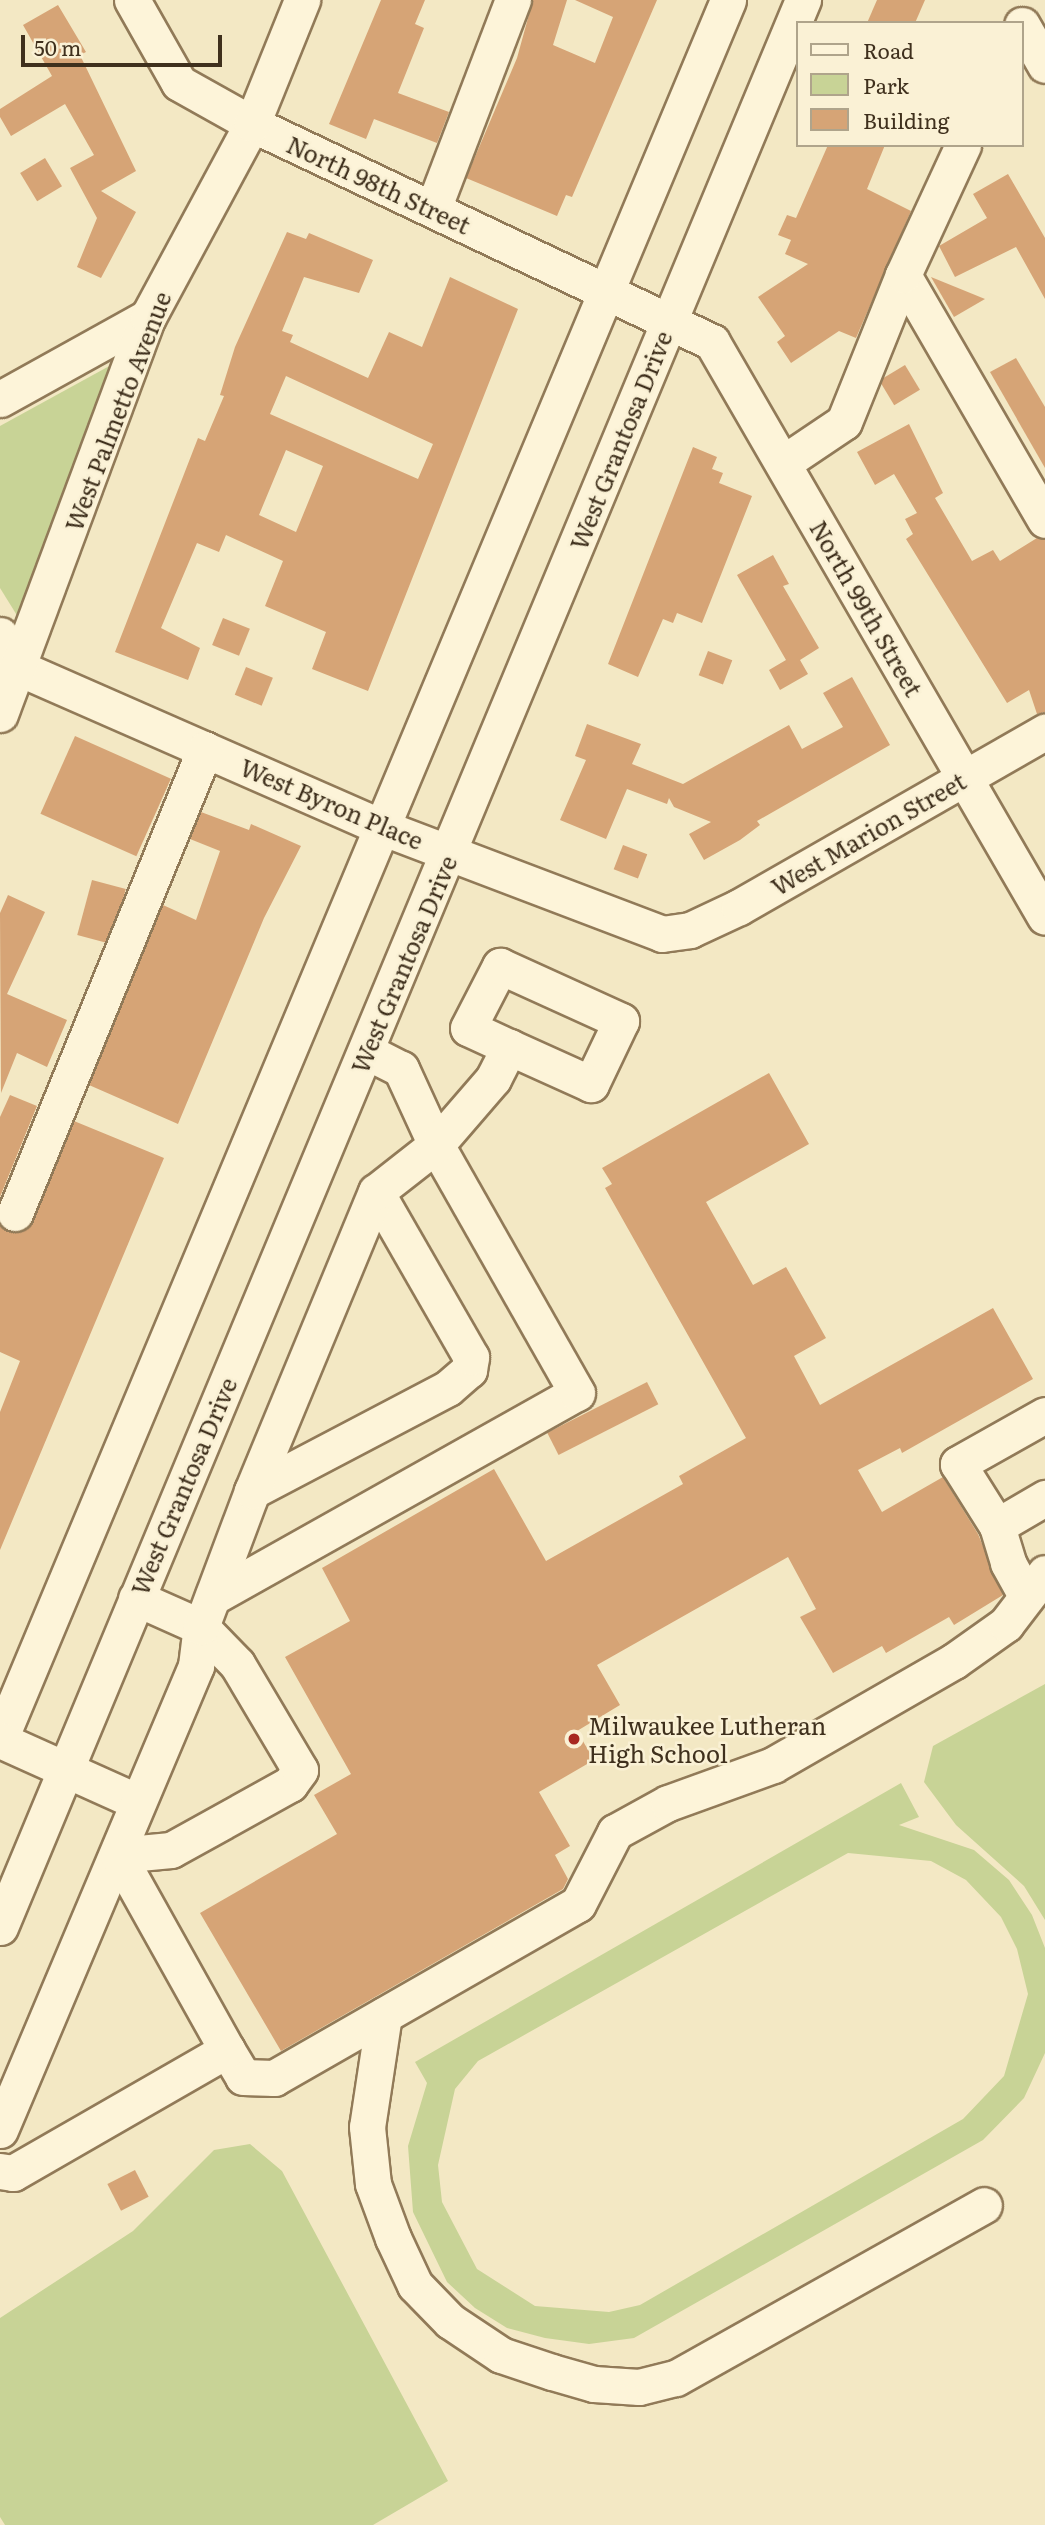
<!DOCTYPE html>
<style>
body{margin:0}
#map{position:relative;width:1045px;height:2525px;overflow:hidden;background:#f3e8c4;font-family:Literata,serif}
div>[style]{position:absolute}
.green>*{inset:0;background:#c8d396}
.building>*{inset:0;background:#d6a476;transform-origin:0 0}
.roads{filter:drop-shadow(2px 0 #917a58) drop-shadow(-2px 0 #917a58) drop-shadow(0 2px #917a58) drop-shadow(0 -2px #917a58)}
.minor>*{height:35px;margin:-17.5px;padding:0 17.5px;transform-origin:17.5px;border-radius:17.5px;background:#fdf4d9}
.dots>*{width:19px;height:19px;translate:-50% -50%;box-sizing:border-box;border:4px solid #faf1d5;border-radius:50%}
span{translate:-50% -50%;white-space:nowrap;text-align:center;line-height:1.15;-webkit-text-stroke:5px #faf1d5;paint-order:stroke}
.street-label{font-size:24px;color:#3f301d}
.poi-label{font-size:24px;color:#3f301d}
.left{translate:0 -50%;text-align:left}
.legend{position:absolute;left:796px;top:21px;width:228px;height:126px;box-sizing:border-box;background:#faf1d5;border:2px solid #afa48b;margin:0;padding:9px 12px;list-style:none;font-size:21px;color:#3f301d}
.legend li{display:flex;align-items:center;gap:14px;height:35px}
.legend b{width:35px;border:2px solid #afa48b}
.scale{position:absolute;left:21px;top:35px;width:201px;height:32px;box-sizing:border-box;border:4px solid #3f301d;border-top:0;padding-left:9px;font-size:21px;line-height:24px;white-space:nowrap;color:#3f301d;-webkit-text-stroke:5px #faf1d5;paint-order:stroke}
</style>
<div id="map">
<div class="green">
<div style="clip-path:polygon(113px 364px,18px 617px,0 588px,0 426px)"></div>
<div style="clip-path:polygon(1045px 1684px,1045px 1920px,1024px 1886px,956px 1825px,924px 1782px,933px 1746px)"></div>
<div style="clip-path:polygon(evenodd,901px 1783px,919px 1817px,899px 1825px,974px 1850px,1009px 1880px,1032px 1915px,1045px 1948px,1045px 2053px,1024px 2098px,983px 2140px,634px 2338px,589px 2344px,545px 2338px,507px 2328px,475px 2308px,447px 2282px,413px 2212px,408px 2146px,427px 2083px,415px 2062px,901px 1783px,848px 1853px,931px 1861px,966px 1880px,1001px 1917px,1017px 1949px,1028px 1994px,1004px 2076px,963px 2119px,640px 2305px,609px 2312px,535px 2306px,477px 2269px,442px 2202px,438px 2165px,455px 2089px,478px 2061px,848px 1853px)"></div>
<div style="clip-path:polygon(250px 2144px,282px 2171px,448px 2481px,373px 2525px,5px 2525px,0 2517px,0 2318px,133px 2231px,214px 2150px)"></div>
</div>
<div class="building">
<div style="clip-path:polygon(381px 0,425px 0,415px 24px,424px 28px,398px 93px,449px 112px,437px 143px,374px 119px,366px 139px,329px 124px)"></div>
<div style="clip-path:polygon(533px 0,567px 0,553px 45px,595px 63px,613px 17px,575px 0,657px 0,572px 197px,566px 195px,557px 216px,466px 178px,517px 58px)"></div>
<div style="clip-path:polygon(877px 0,925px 0,915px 23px,867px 23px)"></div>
<div style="clip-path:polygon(58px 5px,86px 52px,80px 55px,136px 171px,101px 191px,136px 212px,101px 278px,77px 267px,97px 218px,70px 168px,94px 155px,65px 104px,11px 136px,0 117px,0 109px,52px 76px,23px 25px)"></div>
<div style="clip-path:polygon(828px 145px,885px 145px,867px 189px,911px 211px,856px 338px,839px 331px,791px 363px,777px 342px,785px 336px,758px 297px,808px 264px,785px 254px,791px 240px,778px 235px,787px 215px,796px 218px)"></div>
<div style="left:45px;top:158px;width:33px;height:29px;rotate:59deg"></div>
<div style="clip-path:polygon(1008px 174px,1045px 238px,1045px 299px,1016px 247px,955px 277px,939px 246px,987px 218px,973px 194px)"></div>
<div style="clip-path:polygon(evenodd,287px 232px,306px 239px,309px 233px,373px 260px,359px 293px,304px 277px,282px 331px,293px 335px,290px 342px,368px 378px,389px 332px,422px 347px,450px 277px,518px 309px,368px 691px,312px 669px,326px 632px,265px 606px,283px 561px,226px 535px,219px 552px,197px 543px,161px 628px,200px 648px,188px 680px,115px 652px,198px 438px,205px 441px,224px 396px,220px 395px,235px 347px,287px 232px,286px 376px,433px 444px,418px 479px,270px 414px,286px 376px,287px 232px,286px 450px,323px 466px,296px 532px,259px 515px,286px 450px)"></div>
<div style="clip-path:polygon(931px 277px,985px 299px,954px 317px)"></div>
<div style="clip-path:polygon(1016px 358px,1045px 407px,1045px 468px,990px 372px)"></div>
<div style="left:905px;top:365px;width:29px;height:30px;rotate:59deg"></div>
<div style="clip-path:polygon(909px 424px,943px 493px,935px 498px,972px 561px,993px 550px,1000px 561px,1037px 538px,1045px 540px,1045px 712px,1037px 714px,1029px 690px,1007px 703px,906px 539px,913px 534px,905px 519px,917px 513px,894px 474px,875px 485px,857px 452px)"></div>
<div style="clip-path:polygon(693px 447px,717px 457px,712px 469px,723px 473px,719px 483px,752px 496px,702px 623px,677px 613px,673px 623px,663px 619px,638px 677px,608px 664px)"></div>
<div style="clip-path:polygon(773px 555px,789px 584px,783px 586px,819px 648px,800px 660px,808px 674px,780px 690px,769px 670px,786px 660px,737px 575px)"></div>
<div style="left:223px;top:618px;width:29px;height:29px;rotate:22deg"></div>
<div style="left:708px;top:651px;width:26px;height:26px;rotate:21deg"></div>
<div style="left:246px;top:667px;width:29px;height:30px;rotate:22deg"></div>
<div style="clip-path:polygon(852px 677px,890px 745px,757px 821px,760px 825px,740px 840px,704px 860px,689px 834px,711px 822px,674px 807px,669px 798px,667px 804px,627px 789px,606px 839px,560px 820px,586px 760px,575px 756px,587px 724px,641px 744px,632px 764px,683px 784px,789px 725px,802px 749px,843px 727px,823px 693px)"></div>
<div style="left:75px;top:736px;width:105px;height:85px;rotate:24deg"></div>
<div style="clip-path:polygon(201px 812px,249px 830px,251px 824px,301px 846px,264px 918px,178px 1124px,89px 1085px,163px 905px,196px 920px,220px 851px,190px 839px)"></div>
<div style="left:623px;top:845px;width:26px;height:26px;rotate:21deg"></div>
<div style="left:92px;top:880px;width:35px;height:57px;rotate:15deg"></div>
<div style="clip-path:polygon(8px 895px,45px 912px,7px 994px,67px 1020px,47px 1067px,17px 1053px,1px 1093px,0 913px)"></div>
<div style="clip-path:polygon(769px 1073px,809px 1144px,706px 1202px,753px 1285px,786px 1267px,826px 1338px,794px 1356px,820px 1405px,993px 1308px,1033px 1379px,902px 1453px,900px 1448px,858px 1470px,882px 1512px,943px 1477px,978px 1534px,1003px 1595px,954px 1625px,949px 1617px,886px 1653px,882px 1646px,833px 1673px,800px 1617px,816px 1609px,788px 1557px,597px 1665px,620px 1705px,577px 1731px,594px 1760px,539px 1792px,570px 1846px,555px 1855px,568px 1879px,563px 1889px,281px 2051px,200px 1913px,337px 1834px,314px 1795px,351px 1774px,285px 1657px,350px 1621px,322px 1568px,494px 1469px,546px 1561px,683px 1484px,679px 1476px,746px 1438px,605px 1188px,612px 1184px,602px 1168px)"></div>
<div style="clip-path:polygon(10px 1095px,37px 1106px,0 1197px,0 1117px)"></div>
<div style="clip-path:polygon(74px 1121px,164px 1158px,0 1550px,0 1412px,20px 1361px,0 1352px,0 1226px,18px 1233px,33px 1221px)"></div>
<div style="left:647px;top:1382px;width:25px;height:112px;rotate:63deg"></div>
<div style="left:135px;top:2170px;width:30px;height:31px;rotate:63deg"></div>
</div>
<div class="roads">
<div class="minor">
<div style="left:132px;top:0;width:95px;rotate:60.5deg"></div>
<div style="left:179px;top:83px;width:84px;rotate:29.3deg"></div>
<div style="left:252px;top:124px;width:509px;rotate:25.36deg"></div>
<div style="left:712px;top:342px;width:664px;rotate:59.92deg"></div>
<div style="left:1022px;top:25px;width:46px;rotate:60.1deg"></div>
<div style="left:433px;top:209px;width:224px;rotate:-69.1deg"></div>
<div style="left:903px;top:275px;width:283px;rotate:59.9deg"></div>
<div style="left:0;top:399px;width:169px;rotate:-29deg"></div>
<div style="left:783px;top:463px;width:73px;rotate:-33.9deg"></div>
<div style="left:844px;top:422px;width:158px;rotate:-68.1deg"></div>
<div style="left:903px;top:275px;width:143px;rotate:-65.2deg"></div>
<div style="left:0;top:635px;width:38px;rotate:60deg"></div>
<div style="left:19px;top:668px;width:395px;rotate:23.7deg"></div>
<div style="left:381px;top:827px;width:301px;rotate:20.8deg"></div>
<div style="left:662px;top:934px;width:28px;rotate:-8deg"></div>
<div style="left:690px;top:930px;width:54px;rotate:-25.1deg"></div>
<div style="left:739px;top:907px;width:353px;rotate:-29.8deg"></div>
<div style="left:0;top:714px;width:424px;rotate:-69.6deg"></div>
<div style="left:148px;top:317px;width:219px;rotate:-61.7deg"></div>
<div style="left:252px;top:124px;width:134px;rotate:-68deg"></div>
<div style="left:15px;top:1213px;width:501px;rotate:-67.73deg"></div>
<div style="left:1045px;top:1415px;width:100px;rotate:150.6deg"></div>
<div style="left:958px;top:1464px;width:73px;rotate:57.8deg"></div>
<div style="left:997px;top:1526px;width:56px;rotate:-30.3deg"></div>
<div style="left:252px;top:1491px;width:221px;rotate:-27.7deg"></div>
<div style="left:448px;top:1388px;width:28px;rotate:-41deg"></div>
<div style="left:469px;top:1370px;width:13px;rotate:-81deg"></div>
<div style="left:471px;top:1357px;width:190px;rotate:-119.9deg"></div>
<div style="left:997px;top:1526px;width:39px;rotate:73deg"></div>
<div style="left:1008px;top:1563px;width:38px;rotate:61deg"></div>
<div style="left:213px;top:1597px;width:417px;rotate:-29.3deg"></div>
<div style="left:577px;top:1393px;width:285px;rotate:-119.6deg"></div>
<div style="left:436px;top:1145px;width:84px;rotate:-114.7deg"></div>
<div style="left:401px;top:1069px;width:39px;rotate:-153deg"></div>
<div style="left:0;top:1739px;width:1885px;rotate:-67.28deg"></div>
<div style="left:0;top:1740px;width:149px;rotate:24.2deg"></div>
<div style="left:118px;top:1855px;width:53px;rotate:-5.4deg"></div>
<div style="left:171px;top:1850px;width:136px;rotate:-29deg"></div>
<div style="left:290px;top:1784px;width:17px;rotate:-54deg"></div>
<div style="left:300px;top:1770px;width:123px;rotate:-120.7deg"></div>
<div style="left:237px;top:1664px;width:52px;rotate:-134.2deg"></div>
<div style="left:201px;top:1627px;width:71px;rotate:-156deg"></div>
<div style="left:0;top:1927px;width:2088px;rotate:-67.38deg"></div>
<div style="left:384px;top:2015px;width:113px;rotate:98.6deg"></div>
<div style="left:367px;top:2127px;width:57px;rotate:84deg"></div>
<div style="left:373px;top:2184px;width:58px;rotate:69.7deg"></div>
<div style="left:393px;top:2238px;width:52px;rotate:64.9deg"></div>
<div style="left:415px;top:2285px;width:50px;rotate:45.8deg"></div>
<div style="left:450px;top:2321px;width:61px;rotate:33.7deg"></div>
<div style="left:501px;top:2355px;width:54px;rotate:18.4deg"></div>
<div style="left:552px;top:2372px;width:44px;rotate:15.9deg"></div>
<div style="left:594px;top:2384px;width:45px;rotate:3.8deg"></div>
<div style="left:639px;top:2387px;width:38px;rotate:-14deg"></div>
<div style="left:676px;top:2378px;width:353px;rotate:-29.3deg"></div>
<div style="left:227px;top:2050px;width:31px;rotate:59deg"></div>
<div style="left:243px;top:2077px;width:31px;rotate:2deg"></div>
<div style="left:274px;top:2078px;width:350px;rotate:-29.8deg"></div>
<div style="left:578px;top:1904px;width:81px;rotate:-62.8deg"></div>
<div style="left:615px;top:1832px;width:60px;rotate:-28.7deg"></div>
<div style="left:668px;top:1803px;width:112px;rotate:-19.9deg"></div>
<div style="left:773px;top:1765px;width:209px;rotate:-29.9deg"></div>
<div style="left:954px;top:1661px;width:64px;rotate:-35.4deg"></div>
<div style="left:1006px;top:1624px;width:64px;rotate:-52.6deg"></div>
<div style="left:0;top:2130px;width:504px;rotate:-67.1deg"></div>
<div style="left:196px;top:1666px;width:39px;rotate:-83deg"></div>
<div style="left:201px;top:1627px;width:145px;rotate:-69.4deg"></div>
<div style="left:252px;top:1491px;width:324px;rotate:-67.5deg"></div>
<div style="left:376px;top:1192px;width:76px;rotate:-38.1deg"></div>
<div style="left:436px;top:1145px;width:87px;rotate:-49.2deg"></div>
<div style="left:493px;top:1079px;width:36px;rotate:-63deg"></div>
<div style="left:509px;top:1047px;width:45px;rotate:-155.1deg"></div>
<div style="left:468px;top:1028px;width:70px;rotate:-62.7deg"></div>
<div style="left:500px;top:966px;width:133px;rotate:24.4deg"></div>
<div style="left:621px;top:1021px;width:70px;rotate:115.5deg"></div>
<div style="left:591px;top:1084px;width:90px;rotate:-155.7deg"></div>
<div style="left:0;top:2171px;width:13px;rotate:9deg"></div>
<div style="left:13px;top:2173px;width:247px;rotate:-29.9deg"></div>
<div style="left:227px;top:2050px;width:223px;rotate:-119.2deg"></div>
</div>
</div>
<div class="dots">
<div style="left:574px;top:1739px;background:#a82820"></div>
</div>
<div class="street-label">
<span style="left:379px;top:184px;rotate:25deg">North 98th Street</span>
<span style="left:117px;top:411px;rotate:-69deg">West Palmetto Avenue</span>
<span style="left:620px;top:440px;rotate:-68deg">West Grantosa Drive</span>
<span style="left:867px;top:608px;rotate:60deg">North 99th Street</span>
<span style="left:332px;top:803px;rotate:23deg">West Byron Place</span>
<span style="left:868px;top:833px;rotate:-30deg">West Marion Street</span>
<span style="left:403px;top:964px;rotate:-67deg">West Grantosa Drive</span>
<span style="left:183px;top:1486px;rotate:-67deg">West Grantosa Drive</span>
</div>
<div class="poi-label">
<span class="left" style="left:588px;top:1739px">Milwaukee Lutheran<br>High School</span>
</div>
<ul class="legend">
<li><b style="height:9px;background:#fdf4d9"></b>Road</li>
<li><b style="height:19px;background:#c8d396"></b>Park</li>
<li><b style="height:19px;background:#d6a476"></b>Building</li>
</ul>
<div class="scale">50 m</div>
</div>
